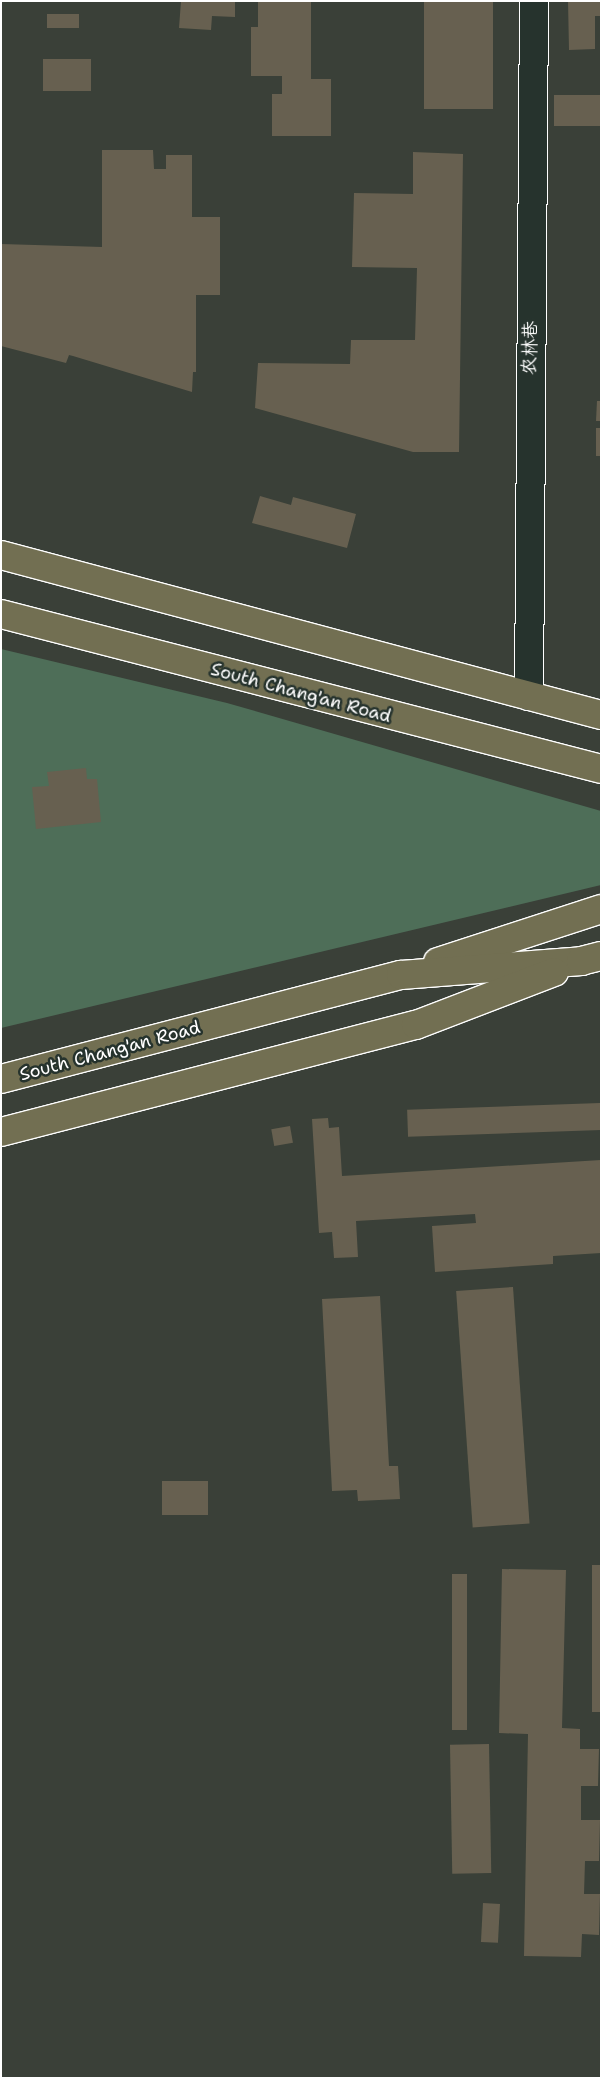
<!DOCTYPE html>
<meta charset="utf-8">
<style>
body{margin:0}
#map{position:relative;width:602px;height:2079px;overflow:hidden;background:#3a4038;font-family:"Shantell Sans","LXGW WenKai TC",sans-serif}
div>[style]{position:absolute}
.green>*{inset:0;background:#4e6e58}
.building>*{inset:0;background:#676050;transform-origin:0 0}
.roads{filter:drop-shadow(1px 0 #fff) drop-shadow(-1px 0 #fff) drop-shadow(0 1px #fff) drop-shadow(0 -1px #fff)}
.minor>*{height:28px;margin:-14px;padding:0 14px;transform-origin:14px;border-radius:14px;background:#26332d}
.major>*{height:28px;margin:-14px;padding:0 14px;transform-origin:14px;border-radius:14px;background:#726f52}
span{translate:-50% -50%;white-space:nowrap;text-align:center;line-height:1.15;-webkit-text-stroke:5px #26332d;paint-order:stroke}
.street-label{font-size:18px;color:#fff}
.frame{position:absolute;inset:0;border:2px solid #fff;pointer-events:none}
</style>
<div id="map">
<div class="green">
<div style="clip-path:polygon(1px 649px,227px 703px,601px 811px,601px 885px,1px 1028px)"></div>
</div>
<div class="building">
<div style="clip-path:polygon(181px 1px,235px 1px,235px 17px,212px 16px,211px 30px,179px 28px)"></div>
<div style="clip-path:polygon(258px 1px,311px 1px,311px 79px,331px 79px,331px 136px,272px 136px,272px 94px,282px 94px,282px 76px,251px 76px,251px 27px,258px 27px)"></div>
<div style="left:424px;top:1px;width:69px;height:108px"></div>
<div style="clip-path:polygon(568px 1px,601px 1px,601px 16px,595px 16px,595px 49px,569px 50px)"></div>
<div style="left:47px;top:14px;width:32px;height:14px"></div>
<div style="left:91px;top:59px;width:32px;height:48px;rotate:90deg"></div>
<div style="left:554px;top:95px;width:47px;height:31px"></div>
<div style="clip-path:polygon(102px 150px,153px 150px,154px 169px,166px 169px,166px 155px,192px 155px,192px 217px,220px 217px,220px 295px,196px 295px,196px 372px,193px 372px,192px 392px,73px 356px,69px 355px,66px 363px,1px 346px,1px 244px,102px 247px)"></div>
<div style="clip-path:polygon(413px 152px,463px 154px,459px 452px,413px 452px,255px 408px,258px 363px,350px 364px,351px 340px,415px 340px,417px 268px,352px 267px,354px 193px,413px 194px)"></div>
<div style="clip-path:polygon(597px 401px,601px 401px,601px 421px,596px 421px)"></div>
<div style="left:596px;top:428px;width:5px;height:28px"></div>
<div style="clip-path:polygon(260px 496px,291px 505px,293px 497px,356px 514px,347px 548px,252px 523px)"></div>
<div style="clip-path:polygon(86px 768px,87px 779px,97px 779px,101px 822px,36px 829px,32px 787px,49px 786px,47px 772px)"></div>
<div style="left:600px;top:1103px;width:27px;height:193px;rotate:88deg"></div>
<div style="clip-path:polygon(328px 1118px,329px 1128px,339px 1127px,342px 1176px,601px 1160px,601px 1253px,553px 1256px,553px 1264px,435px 1272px,432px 1226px,476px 1223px,475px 1214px,356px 1221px,358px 1257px,334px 1258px,332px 1232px,319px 1233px,312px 1119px)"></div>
<div style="left:290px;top:1126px;width:17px;height:19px;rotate:80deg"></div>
<div style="left:513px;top:1287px;width:237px;height:57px;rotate:86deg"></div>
<div style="clip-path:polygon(380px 1296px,389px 1466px,398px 1466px,400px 1499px,358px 1501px,357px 1490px,332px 1491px,322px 1299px)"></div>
<div style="left:162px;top:1481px;width:46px;height:34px"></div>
<div style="left:592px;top:1565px;width:9px;height:147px"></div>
<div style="clip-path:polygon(502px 1569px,566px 1570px,562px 1728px,580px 1729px,580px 1749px,599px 1749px,598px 1786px,581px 1786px,581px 1820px,600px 1820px,599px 1861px,585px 1861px,584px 1894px,600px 1894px,599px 1935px,582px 1934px,581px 1957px,524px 1956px,528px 1734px,499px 1733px)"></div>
<div style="left:452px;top:1574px;width:15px;height:156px"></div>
<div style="left:489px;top:1744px;width:129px;height:39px;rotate:89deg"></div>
<div style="left:483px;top:1903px;width:17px;height:39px;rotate:3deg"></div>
</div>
<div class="roads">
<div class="minor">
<div style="left:529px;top:696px;width:695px;rotate:-89.59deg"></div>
</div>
<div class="major">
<div style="left:1px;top:555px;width:621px;rotate:14.93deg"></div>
<div style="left:1px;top:614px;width:620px;rotate:14.48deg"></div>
<div style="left:438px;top:962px;width:171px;rotate:-18deg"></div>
<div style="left:1px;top:1079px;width:413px;rotate:-14.6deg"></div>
<div style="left:401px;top:975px;width:181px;rotate:-4.4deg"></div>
<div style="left:581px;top:961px;width:21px;rotate:-14deg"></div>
<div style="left:1px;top:1132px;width:429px;rotate:-14.5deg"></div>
<div style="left:416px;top:1025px;width:148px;rotate:-21deg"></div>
</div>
</div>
<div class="street-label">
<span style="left:530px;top:348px;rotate:-89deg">农林巷</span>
<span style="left:301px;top:693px;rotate:15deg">South Chang'an Road</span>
<span style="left:110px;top:1051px;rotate:-15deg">South Chang'an Road</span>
</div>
<div class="frame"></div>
</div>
